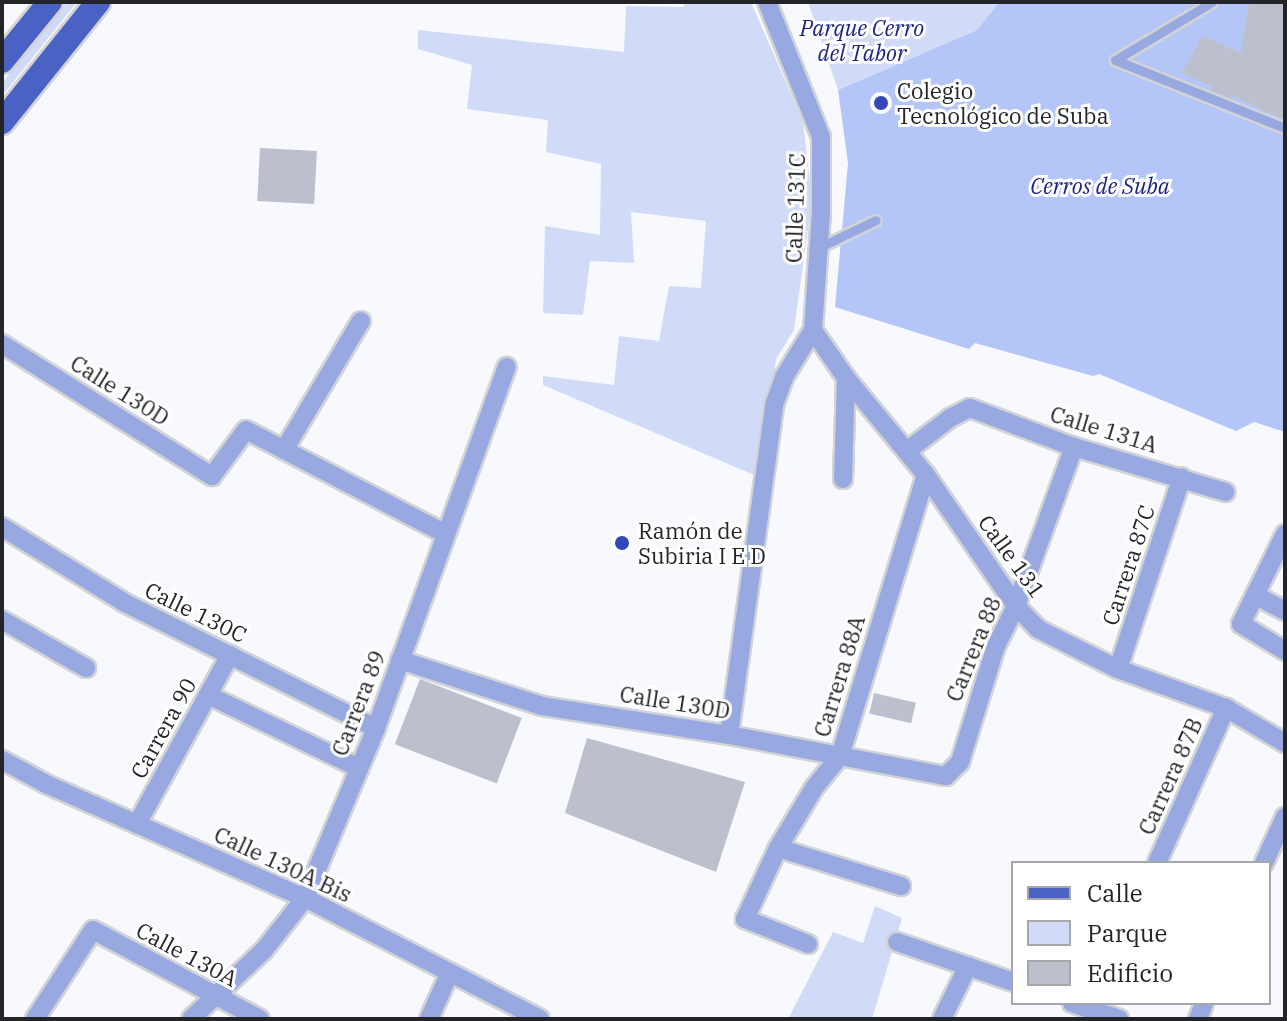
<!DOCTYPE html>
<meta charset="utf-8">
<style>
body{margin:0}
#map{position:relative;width:1287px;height:1021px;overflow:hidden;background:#f7f9fe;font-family:"IBM Plex Serif",serif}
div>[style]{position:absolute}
.green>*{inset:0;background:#d1dbf8}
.forest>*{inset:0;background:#b4c6f8}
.building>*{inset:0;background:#bcc0cc;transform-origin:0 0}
.roads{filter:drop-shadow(2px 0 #d1d3d7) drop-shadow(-2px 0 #d1d3d7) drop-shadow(0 2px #d1d3d7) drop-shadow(0 -2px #d1d3d7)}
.lane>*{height:9px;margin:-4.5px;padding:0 4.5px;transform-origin:4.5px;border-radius:4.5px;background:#97a9e0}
.street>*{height:18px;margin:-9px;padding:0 9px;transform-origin:9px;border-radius:9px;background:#97a9e0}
.primary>*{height:24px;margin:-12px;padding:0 12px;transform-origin:12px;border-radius:12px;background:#4962c3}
.dots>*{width:22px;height:22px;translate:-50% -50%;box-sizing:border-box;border:4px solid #fff;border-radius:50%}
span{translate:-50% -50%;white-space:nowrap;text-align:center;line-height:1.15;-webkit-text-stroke:6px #fff;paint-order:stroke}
.park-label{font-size:22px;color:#1a2580;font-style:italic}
.poi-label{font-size:22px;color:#222428}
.left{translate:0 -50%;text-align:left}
.street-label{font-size:22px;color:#222428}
.frame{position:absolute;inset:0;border:4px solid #222428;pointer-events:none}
.legend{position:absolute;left:1011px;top:861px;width:260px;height:144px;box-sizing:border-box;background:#fff;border:2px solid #a7a7a9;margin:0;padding:10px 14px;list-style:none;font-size:24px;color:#222428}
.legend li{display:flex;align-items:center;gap:16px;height:40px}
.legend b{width:40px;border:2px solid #a7a7a9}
</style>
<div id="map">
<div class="green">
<div style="clip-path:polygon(67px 2px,77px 2px,2px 96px,2px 83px)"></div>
<div style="clip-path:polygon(685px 2px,751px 2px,803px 122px,812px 200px,794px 330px,776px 359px,761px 478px,543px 385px,543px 376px,614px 385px,619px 336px,659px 341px,669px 286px,701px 288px,706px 221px,631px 212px,634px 263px,590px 261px,583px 315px,543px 313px,545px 226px,600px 235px,601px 164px,546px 152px,548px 120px,467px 109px,472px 65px,418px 49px,418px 30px,624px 52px,626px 6px,684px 7px)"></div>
<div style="clip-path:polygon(808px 2px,999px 2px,977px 30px,838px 90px)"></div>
<div style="clip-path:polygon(875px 906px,902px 918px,872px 1019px,788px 1019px,833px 932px,863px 943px)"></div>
</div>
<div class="forest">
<div style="clip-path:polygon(999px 2px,1285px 2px,1285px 432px,1254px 422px,1236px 431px,1099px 374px,1093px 376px,975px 343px,969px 349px,835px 307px,848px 163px,838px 90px,977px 30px)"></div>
</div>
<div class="building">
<div style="clip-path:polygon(1249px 2px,1285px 2px,1285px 120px,1233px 96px,1232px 99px,1210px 90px,1212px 86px,1182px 73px,1202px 36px,1241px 53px)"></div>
<div style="left:260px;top:148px;width:57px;height:53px;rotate:3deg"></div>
<div style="left:420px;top:679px;width:109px;height:70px;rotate:21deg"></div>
<div style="left:874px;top:693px;width:43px;height:21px;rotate:13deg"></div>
<div style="clip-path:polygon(587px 738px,745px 782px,716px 872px,565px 813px)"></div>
</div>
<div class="roads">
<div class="lane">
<div style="left:1212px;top:2px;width:113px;rotate:149.1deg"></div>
<div style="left:1115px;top:60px;width:183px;rotate:21.8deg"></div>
<div style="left:818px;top:248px;width:64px;rotate:-25.8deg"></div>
</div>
<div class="street">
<div style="left:813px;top:330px;width:58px;rotate:55.5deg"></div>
<div style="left:846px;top:378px;width:126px;rotate:50.5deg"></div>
<div style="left:926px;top:475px;width:159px;rotate:55.5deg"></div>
<div style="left:1016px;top:606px;width:32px;rotate:46deg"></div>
<div style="left:1038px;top:629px;width:89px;rotate:26.6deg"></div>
<div style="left:1118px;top:669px;width:115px;rotate:19.9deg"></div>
<div style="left:1226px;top:708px;width:69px;rotate:30.7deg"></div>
<div style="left:2px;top:344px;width:248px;rotate:32.2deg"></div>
<div style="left:212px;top:476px;width:57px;rotate:-53.5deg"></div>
<div style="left:246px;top:430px;width:225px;rotate:27.5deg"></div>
<div style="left:284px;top:450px;width:150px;rotate:-59.2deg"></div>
<div style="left:907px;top:451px;width:54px;rotate:-37.5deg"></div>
<div style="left:950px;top:418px;width:22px;rotate:-27deg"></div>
<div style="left:970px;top:408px;width:111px;rotate:20.6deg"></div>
<div style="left:1074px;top:447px;width:158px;rotate:16.6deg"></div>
<div style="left:843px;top:479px;width:101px;rotate:-88.3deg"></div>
<div style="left:2px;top:527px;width:145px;rotate:31.7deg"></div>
<div style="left:125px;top:603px;width:280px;rotate:26.5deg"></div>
<div style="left:1285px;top:534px;width:100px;rotate:116.1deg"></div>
<div style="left:1241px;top:624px;width:52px;rotate:31.5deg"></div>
<div style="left:1255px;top:595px;width:34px;rotate:28deg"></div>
<div style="left:2px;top:620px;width:97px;rotate:29.7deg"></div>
<div style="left:400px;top:660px;width:149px;rotate:17.9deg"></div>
<div style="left:542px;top:706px;width:189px;rotate:8.8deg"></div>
<div style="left:729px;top:735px;width:221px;rotate:10.7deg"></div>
<div style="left:946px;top:776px;width:20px;rotate:-45deg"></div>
<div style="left:960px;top:762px;width:121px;rotate:-72.8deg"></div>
<div style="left:996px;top:646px;width:45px;rotate:-63.4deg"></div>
<div style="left:1016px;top:606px;width:169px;rotate:-70deg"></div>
<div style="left:1118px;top:669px;width:202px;rotate:-71.6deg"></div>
<div style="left:208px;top:695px;width:168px;rotate:25.8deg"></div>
<div style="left:729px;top:735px;width:333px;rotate:-82.2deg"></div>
<div style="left:774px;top:405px;width:30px;rotate:-70deg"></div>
<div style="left:784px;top:377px;width:55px;rotate:-58.3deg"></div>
<div style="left:813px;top:330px;width:118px;rotate:-86.1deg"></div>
<div style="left:821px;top:212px;width:75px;rotate:-90deg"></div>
<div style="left:821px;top:137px;width:145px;rotate:-111.8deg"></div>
<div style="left:2px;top:760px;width:50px;rotate:28.6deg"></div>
<div style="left:46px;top:784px;width:283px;rotate:23.8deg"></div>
<div style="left:305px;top:898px;width:264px;rotate:27.2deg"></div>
<div style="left:137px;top:824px;width:193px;rotate:-61.2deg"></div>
<div style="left:778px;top:848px;width:129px;rotate:17.2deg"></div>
<div style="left:1157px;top:863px;width:170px;rotate:-66deg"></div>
<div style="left:1264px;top:863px;width:51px;rotate:-65.5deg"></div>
<div style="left:897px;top:942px;width:123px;rotate:19deg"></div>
<div style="left:808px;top:944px;width:68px;rotate:-158.4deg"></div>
<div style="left:745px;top:919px;width:78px;rotate:-65.1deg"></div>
<div style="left:778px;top:848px;width:70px;rotate:-59deg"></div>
<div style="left:814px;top:788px;width:41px;rotate:-50.9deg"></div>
<div style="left:840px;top:756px;width:294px;rotate:-73deg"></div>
<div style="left:1072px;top:1003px;width:50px;rotate:18.8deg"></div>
<div style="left:35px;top:1019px;width:106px;rotate:-56.9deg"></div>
<div style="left:93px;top:930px;width:189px;rotate:28.1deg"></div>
<div style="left:191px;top:1019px;width:100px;rotate:-43.4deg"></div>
<div style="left:264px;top:950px;width:66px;rotate:-51.7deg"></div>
<div style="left:305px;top:898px;width:184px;rotate:-67.3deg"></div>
<div style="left:376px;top:728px;width:384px;rotate:-70.1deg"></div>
<div style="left:429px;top:1019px;width:51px;rotate:-65.9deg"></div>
<div style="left:942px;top:1019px;width:59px;rotate:-63.9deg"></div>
<div style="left:1198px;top:1019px;width:17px;rotate:-69deg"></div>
</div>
<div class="primary">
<div style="left:2px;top:61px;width:76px;rotate:-50.9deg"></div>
<div style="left:2px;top:122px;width:154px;rotate:-51.3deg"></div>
</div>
</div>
<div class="dots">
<div style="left:881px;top:103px;background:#3247b8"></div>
<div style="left:622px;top:543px;background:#3247b8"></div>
</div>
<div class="park-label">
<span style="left:862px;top:40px">Parque Cerro<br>del Tabor</span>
<span style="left:1100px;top:186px">Cerros de Suba</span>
</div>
<div class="poi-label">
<span class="left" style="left:897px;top:103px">Colegio<br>Tecnológico de Suba</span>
<span class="left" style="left:638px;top:543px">Ramón de<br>Subiria I E D</span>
</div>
<div class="street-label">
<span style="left:795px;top:208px;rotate:-88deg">Calle 131C</span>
<span style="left:120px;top:390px;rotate:32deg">Calle 130D</span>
<span style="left:1104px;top:429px;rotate:17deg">Calle 131A</span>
<span style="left:1012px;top:556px;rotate:54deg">Calle 131</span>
<span style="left:1128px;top:565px;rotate:-72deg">Carrera 87C</span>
<span style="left:196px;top:612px;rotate:26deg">Calle 130C</span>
<span style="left:973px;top:649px;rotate:-68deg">Carrera 88</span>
<span style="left:839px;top:676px;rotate:-73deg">Carrera 88A</span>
<span style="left:675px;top:702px;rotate:9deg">Calle 130D</span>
<span style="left:358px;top:703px;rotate:-69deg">Carrera 89</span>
<span style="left:163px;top:728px;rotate:-61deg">Carrera 90</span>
<span style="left:1170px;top:776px;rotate:-66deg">Carrera 87B</span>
<span style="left:283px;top:864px;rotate:25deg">Calle 130A Bis</span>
<span style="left:187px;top:954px;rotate:28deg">Calle 130A</span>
</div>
<div class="frame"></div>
<ul class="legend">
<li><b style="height:10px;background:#4962c3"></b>Calle</li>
<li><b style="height:22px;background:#d1dbf8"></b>Parque</li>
<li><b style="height:22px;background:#bcc0cc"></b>Edificio</li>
</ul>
</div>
